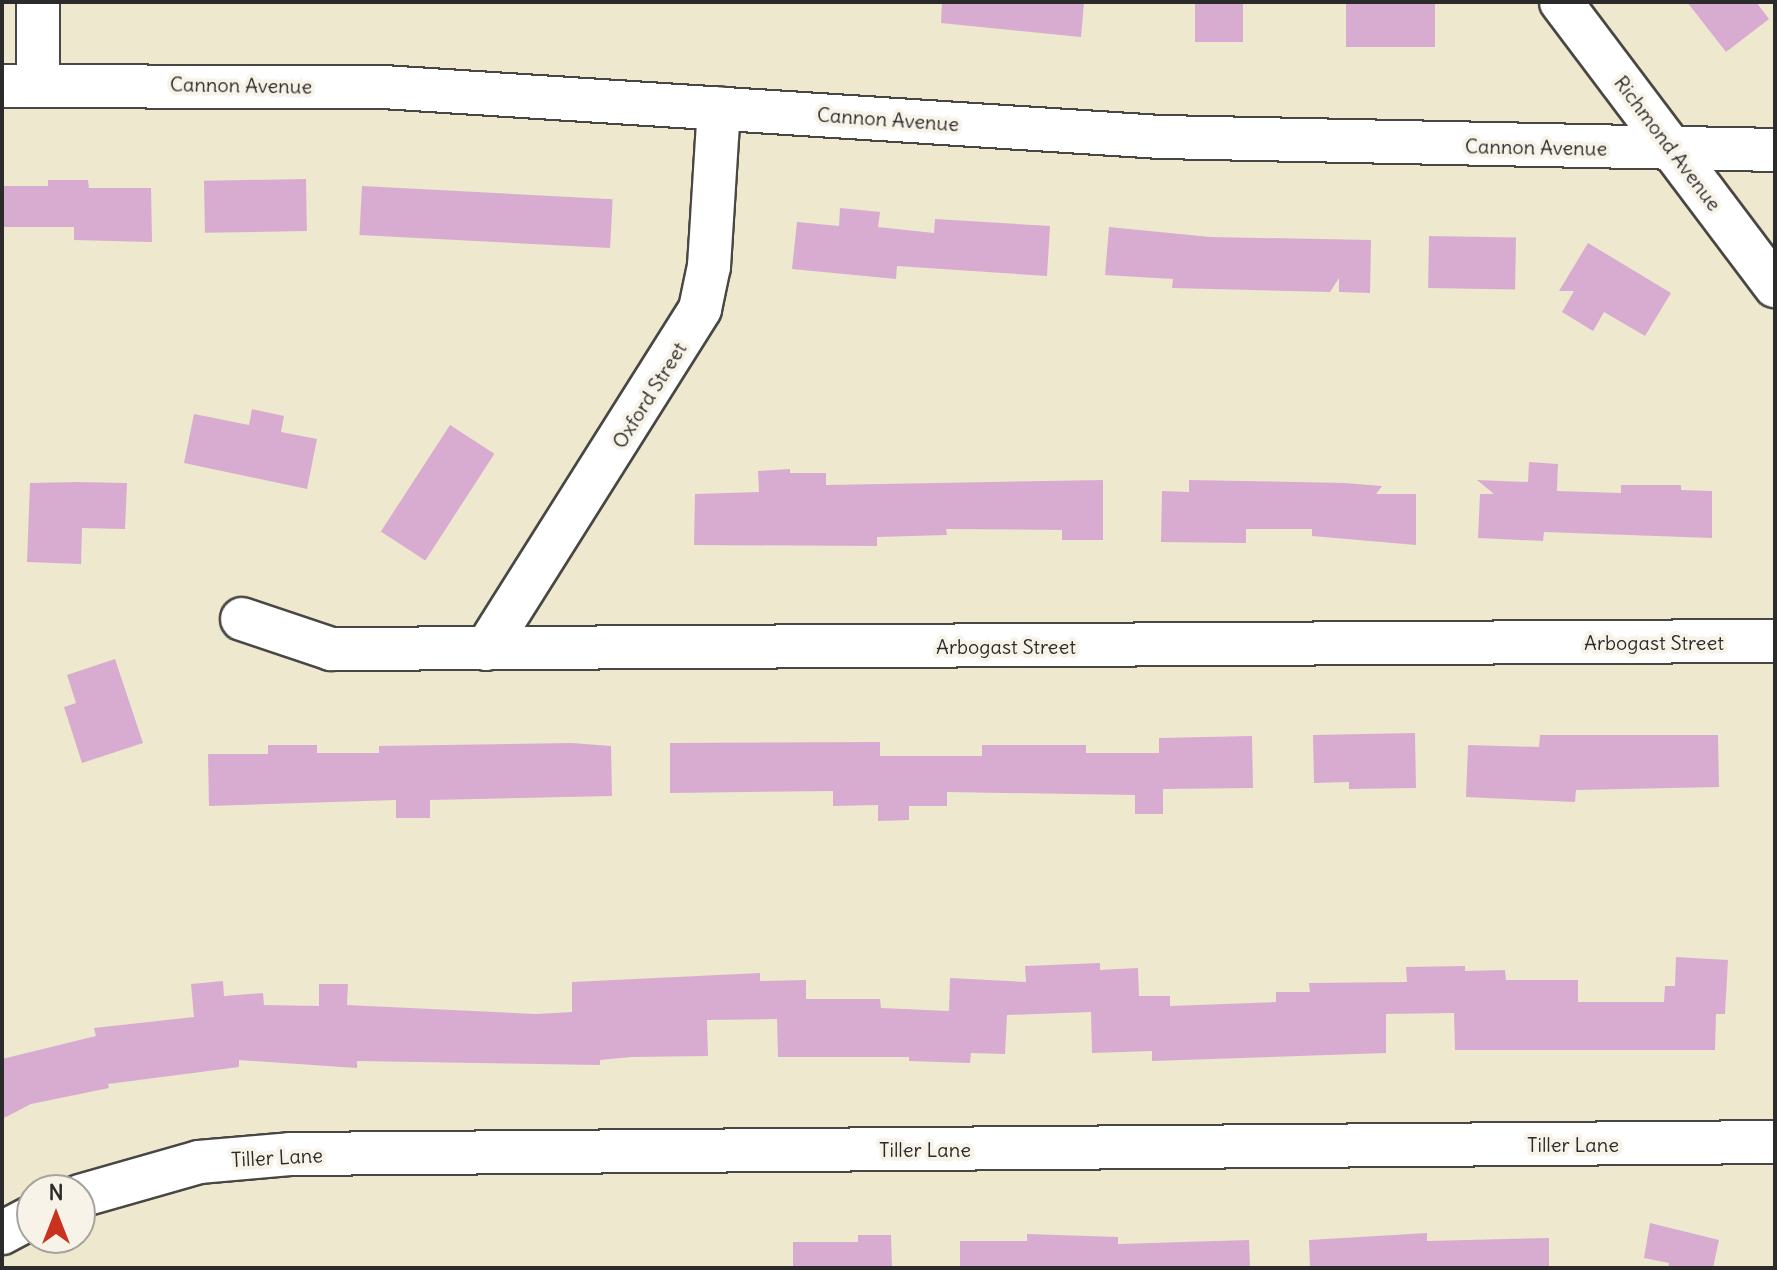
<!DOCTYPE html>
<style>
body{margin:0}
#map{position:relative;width:1777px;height:1270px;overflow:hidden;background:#eee8ce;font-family:Delius,sans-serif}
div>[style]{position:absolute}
.building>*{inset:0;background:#d8acd1;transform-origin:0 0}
.roads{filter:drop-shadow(2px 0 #484743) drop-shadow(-2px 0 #484743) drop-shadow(0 2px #484743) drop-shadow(0 -2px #484743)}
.minor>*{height:42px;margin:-21px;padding:0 21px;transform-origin:21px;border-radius:21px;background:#fff}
span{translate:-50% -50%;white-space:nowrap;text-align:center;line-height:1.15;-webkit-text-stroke:8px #f7f3e8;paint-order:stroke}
.street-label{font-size:20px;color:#2b2b2b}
.frame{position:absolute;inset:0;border:4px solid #2b2b2b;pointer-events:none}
.north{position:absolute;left:16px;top:1174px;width:80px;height:80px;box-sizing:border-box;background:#f7f3e8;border:2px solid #a5a39c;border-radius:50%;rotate:0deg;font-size:22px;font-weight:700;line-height:32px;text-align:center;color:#2b2b2b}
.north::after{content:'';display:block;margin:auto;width:28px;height:36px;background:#c8321e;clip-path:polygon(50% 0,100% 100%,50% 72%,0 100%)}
</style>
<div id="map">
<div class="building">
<div style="clip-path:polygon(942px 2px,1084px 2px,1081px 37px,941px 23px)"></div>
<div style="left:1195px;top:2px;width:48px;height:40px"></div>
<div style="left:1346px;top:2px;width:89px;height:45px"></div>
<div style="clip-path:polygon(1687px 2px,1756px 2px,1769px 19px,1726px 52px)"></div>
<div style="left:306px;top:179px;width:52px;height:102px;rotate:89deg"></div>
<div style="clip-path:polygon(48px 180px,88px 180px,89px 188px,151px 188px,152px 242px,74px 240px,74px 227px,2px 227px,2px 186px,48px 186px)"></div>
<div style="left:362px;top:186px;width:251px;height:49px;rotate:3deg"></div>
<div style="clip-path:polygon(840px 208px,880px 212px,878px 227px,934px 233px,935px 219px,1050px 226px,1047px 276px,897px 266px,896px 279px,792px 269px,797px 222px,839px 226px)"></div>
<div style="clip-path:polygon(1109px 227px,1210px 237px,1371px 240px,1370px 293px,1339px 292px,1339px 278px,1330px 292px,1172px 288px,1173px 279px,1105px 275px)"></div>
<div style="left:1429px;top:236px;width:87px;height:52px;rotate:1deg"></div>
<div style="clip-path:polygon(1588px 243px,1671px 293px,1645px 336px,1604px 312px,1593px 331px,1562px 312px,1574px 291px,1559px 291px)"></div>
<div style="clip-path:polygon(252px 409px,284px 416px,281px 432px,317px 439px,307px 489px,184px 463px,194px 414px,249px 425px)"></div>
<div style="left:450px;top:425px;width:53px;height:127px;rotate:33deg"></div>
<div style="clip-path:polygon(1529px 462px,1558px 464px,1557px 491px,1621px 493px,1621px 485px,1681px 485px,1681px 490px,1712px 491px,1712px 538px,1544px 532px,1543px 541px,1478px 538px,1480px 494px,1494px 494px,1477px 480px,1528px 482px)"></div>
<div style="clip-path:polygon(790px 469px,790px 473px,826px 473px,826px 485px,1103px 480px,1103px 540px,1062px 540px,1062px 530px,946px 529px,947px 535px,877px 537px,877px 546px,694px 545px,695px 494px,759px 492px,758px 471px)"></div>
<div style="clip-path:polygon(1189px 480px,1345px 483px,1382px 486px,1376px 494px,1416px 494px,1416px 545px,1312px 536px,1312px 529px,1246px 529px,1246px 543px,1161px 542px,1162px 491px,1189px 492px)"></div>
<div style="clip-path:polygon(78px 482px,127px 483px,125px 529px,82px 528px,81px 564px,27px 562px,30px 483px)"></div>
<div style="clip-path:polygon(115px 659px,143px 743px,82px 763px,64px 707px,76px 703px,67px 675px)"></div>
<div style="clip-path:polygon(1415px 733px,1416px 788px,1349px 789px,1349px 782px,1314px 783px,1313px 735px)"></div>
<div style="clip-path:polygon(1540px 735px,1718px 735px,1719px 787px,1576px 790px,1575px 802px,1466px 797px,1468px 745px,1539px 747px)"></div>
<div style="clip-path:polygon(1252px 736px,1253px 788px,1163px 789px,1163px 814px,1135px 814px,1135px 795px,947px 792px,947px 806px,909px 806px,909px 820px,878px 821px,878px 805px,833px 806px,833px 791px,670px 793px,670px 743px,880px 742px,880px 756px,982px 756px,982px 745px,1086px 745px,1086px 753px,1159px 753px,1159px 738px)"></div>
<div style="clip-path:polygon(572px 743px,611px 746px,612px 796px,430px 800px,430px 818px,396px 818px,396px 800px,209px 806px,208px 754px,268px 754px,268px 745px,317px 745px,317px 753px,379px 753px,379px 746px)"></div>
<div style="clip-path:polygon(1676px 957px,1728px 960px,1725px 1014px,1716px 1014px,1715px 1050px,1455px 1050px,1454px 1013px,1386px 1014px,1386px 1053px,1152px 1061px,1152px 1051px,1092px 1053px,1091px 1012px,1007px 1015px,1005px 1054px,971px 1053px,970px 1063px,909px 1061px,909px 1057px,778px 1057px,777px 1019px,707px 1020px,708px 1056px,631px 1057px,600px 1060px,600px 1065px,357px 1061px,357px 1068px,239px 1060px,239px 1067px,108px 1084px,109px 1088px,31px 1104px,2px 1119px,2px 1059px,96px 1036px,94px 1028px,194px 1017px,191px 984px,223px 981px,224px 996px,263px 993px,264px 1005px,319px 1006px,319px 984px,348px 984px,347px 1005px,536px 1014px,572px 1012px,572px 982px,760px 973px,760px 981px,806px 980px,806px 999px,880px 999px,881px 1008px,949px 1011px,950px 978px,1026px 982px,1025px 966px,1100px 963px,1100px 970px,1138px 968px,1139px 996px,1170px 996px,1170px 1006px,1276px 1002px,1276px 992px,1310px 992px,1309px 983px,1407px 982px,1406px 967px,1465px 966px,1465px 971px,1505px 970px,1506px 980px,1578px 980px,1578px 1002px,1664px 1002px,1665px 986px,1675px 986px)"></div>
<div style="clip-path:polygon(1650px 1223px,1719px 1240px,1713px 1268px,1668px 1268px,1669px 1263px,1644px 1258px)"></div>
<div style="clip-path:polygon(1427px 1233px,1427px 1241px,1549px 1238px,1549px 1268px,1310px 1268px,1309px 1240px)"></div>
<div style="clip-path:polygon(1027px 1234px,1118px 1237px,1118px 1244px,1249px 1240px,1250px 1268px,960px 1268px,960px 1241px,1027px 1241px)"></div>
<div style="clip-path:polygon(858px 1235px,891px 1235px,892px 1268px,793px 1268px,793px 1242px,858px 1242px)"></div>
</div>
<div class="roads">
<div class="minor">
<div style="left:38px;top:2px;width:83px;rotate:90deg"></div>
<div style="left:1561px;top:2px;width:356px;rotate:53deg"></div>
<div style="left:2px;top:86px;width:381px;rotate:0.2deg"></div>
<div style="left:383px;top:87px;width:780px;rotate:3.68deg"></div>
<div style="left:1161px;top:137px;width:614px;rotate:1.21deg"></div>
<div style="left:242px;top:619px;width:94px;rotate:18.6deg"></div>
<div style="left:331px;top:649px;width:1444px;rotate:-0.32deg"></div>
<div style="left:486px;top:649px;width:402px;rotate:-57.8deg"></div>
<div style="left:700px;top:309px;width:44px;rotate:-78.2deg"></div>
<div style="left:709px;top:266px;width:158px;rotate:-86.4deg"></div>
<div style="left:80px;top:1196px;width:124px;rotate:-15.9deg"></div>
<div style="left:199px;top:1162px;width:91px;rotate:-5deg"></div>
<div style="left:290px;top:1154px;width:1485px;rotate:-0.46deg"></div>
<div style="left:2px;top:1233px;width:34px;rotate:-28deg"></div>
</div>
</div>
<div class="street-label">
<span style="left:241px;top:85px;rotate:1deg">Cannon Avenue</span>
<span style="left:888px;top:119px;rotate:4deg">Cannon Avenue</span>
<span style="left:1668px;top:143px;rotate:53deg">Richmond Avenue</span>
<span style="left:1536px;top:147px;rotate:1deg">Cannon Avenue</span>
<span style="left:649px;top:395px;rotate:-58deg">Oxford Street</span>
<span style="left:1654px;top:642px">Arbogast Street</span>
<span style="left:1006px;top:646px">Arbogast Street</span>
<span style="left:1573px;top:1144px">Tiller Lane</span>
<span style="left:925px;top:1149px">Tiller Lane</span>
<span style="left:277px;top:1157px;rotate:-3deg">Tiller Lane</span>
</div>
<div class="frame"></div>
<div class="north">N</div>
</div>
